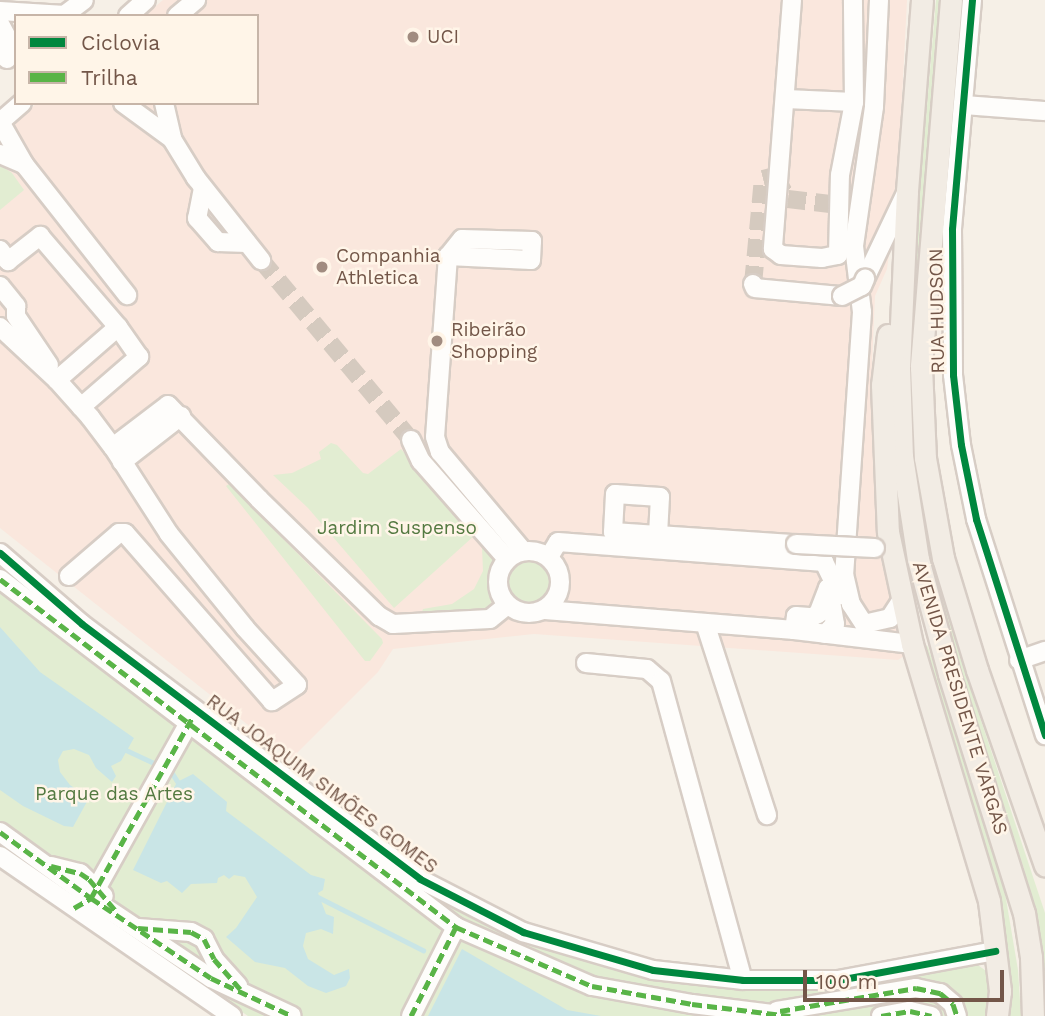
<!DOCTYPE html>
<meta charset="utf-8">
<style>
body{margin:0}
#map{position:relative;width:1045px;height:1016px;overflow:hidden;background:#f6f0e7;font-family:"Work Sans",sans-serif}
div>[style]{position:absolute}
.commercial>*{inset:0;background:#fae7dd}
.green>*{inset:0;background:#e2edd2}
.round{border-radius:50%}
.water>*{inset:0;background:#c9e5e6}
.stream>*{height:4.5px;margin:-2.25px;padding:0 2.25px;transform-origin:2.25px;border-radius:2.25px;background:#c9e5e6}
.minor-tunnel>*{height:18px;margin-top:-9px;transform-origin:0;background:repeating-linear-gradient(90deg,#d5cabf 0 18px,transparent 0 27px)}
.roads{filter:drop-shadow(2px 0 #d7cdc5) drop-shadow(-2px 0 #d7cdc5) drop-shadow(0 2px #d7cdc5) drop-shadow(0 -2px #d7cdc5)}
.minor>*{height:18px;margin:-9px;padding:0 9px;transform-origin:9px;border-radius:9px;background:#fefdfb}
.minor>.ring{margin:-9px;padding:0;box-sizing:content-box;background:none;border:18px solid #fefdfb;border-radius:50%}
.major>*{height:21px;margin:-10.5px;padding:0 10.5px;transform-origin:10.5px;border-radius:10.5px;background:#f2ece4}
.bridges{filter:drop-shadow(2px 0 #d7cdc5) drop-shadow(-2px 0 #d7cdc5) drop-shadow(0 2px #d7cdc5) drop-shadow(0 -2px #d7cdc5)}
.minor-bridge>*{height:18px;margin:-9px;padding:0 9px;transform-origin:9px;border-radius:9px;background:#fefdfb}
.quiet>*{height:5px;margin-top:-2.5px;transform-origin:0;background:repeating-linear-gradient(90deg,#59b447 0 10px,transparent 0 15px)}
.cycleway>*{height:7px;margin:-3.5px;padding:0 3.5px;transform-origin:3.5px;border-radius:3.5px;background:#00873e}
.dots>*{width:19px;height:19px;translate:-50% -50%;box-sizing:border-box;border:4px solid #fff5e8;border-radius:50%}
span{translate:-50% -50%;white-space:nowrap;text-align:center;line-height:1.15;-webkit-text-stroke:5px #fff5e8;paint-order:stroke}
.poi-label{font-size:19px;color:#735648}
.left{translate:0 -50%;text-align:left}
.street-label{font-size:19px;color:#735648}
.park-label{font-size:19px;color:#537940}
.legend{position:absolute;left:14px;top:14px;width:245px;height:91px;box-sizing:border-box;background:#fff5e8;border:2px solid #c7b5a8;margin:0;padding:9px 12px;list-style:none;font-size:21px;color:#735648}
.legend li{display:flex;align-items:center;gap:14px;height:35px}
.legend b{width:35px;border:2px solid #c7b5a8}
.scale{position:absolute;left:803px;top:970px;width:201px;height:32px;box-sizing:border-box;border:4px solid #735648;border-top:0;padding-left:9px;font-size:21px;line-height:24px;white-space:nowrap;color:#735648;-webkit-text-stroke:5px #fff5e8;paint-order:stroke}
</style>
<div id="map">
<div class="commercial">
<div style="clip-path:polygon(163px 0,907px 0,897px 197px,887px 269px,875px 296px,871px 386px,881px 560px,907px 654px,898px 660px,534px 634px,393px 649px,378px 672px,291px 759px,0 528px,0 136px,37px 103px,257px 103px,257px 16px,144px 16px)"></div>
</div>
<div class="green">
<div style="clip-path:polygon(936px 0,943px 0,911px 375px,920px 481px,928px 539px,959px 654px,1045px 913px,1045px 999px,1042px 961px,1024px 869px,937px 606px,922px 543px,912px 463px,906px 352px)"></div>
<div style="clip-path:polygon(0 165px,12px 173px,24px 190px,0 210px)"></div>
<div style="clip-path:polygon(331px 443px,337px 445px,363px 473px,368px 474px,401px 449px,475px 535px,394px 608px,308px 508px,273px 475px,292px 473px,321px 459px,319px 452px)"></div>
<div style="clip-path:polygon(229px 484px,382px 639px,383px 643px,370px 661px,365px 661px,226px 486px)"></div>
<div style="clip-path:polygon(488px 547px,495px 560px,490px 588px,492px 601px,489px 608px,422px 612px,423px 609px,452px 604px,474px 589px,483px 571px,482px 548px)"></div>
<div class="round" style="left:506px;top:558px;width:46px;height:46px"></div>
<div style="clip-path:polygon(0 561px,433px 895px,631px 972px,844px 986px,975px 963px,989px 973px,987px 1016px,248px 1016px,0 847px)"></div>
<div style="clip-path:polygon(923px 642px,928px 647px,987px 825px,1005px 893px,1018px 970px,1021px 1016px,1005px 1016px,921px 646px)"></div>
</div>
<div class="water">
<div style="clip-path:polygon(0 627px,40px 672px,134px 738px,121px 761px,111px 766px,116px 776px,112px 782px,96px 768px,89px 755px,74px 749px,63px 751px,58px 760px,60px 772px,70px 785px,89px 798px,73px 827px,64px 826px,23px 806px,0 790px)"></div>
<div style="clip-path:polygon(193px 774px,227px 802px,226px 811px,311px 875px,325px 879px,323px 890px,318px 893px,326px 914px,334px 917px,333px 934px,321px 929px,306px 933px,303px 946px,308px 959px,334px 975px,349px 969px,350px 978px,346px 986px,326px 993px,308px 986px,285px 968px,255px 962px,226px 937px,236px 928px,257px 897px,245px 877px,234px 875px,229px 879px,224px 875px,218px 878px,217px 883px,191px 884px,182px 893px,167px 881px,161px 883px,133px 870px,177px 782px)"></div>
<div style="clip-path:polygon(462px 949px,567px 1010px,601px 1016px,428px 1016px)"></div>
</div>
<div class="stream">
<div style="left:124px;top:749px;width:38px;rotate:25deg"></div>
<div style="left:171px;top:771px;width:15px;rotate:58deg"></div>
<div style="left:318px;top:897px;width:118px;rotate:26.8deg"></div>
</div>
<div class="minor-tunnel">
<div style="left:261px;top:260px;width:234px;rotate:50.2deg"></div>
<div style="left:753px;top:284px;width:105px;rotate:-84.6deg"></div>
<div style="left:763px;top:179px;width:12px;rotate:-14deg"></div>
<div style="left:775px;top:176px;width:26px;rotate:61deg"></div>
<div style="left:788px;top:199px;width:51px;rotate:6.7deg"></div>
</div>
<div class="roads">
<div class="minor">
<div style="left:792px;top:0;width:250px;rotate:94.4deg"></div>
<div style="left:773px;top:249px;width:10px;rotate:37deg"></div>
<div style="left:781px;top:255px;width:41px;rotate:4.2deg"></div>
<div style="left:822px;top:258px;width:16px;rotate:-11deg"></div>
<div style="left:838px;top:255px;width:80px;rotate:-88.6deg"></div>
<div style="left:840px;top:175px;width:74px;rotate:-79.1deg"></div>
<div style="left:854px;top:102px;width:102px;rotate:-90.6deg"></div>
<div style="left:879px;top:0;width:107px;rotate:92.7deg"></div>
<div style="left:874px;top:107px;width:140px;rotate:98.2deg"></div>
<div style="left:854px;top:246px;width:66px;rotate:83.1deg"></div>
<div style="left:862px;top:312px;width:263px;rotate:93.9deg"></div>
<div style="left:844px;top:574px;width:31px;rotate:77deg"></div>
<div style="left:851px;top:604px;width:24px;rotate:57deg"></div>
<div style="left:864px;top:624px;width:27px;rotate:-13deg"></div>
<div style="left:890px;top:618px;width:20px;rotate:-57deg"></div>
<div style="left:972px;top:0;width:230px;rotate:95deg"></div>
<div style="left:952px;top:229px;width:146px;rotate:89.6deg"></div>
<div style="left:953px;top:375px;width:70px;rotate:83.5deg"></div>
<div style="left:961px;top:445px;width:76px;rotate:78.5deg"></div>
<div style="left:976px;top:519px;width:227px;rotate:72.3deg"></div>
<div style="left:0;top:11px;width:65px;rotate:3.5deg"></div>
<div style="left:63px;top:16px;width:26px;rotate:-37deg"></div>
<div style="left:128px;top:16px;width:24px;rotate:-42deg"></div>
<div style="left:177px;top:16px;width:25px;rotate:-40deg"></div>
<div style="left:0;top:24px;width:17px;rotate:62deg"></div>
<div style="left:8px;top:39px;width:20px;rotate:93deg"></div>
<div style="left:786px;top:99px;width:68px;rotate:2.5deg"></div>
<div style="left:123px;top:103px;width:61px;rotate:36.3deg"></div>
<div style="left:164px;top:103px;width:37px;rotate:77deg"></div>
<div style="left:172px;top:139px;width:46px;rotate:58.4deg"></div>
<div style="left:196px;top:178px;width:105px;rotate:51.6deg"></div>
<div style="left:963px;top:105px;width:82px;rotate:4.2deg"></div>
<div style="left:0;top:154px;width:26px;rotate:23deg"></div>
<div style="left:24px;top:164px;width:48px;rotate:-119.7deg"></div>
<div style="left:0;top:122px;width:29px;rotate:-41deg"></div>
<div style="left:24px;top:164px;width:167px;rotate:51.8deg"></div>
<div style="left:203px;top:188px;width:31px;rotate:101deg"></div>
<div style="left:197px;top:218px;width:32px;rotate:49deg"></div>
<div style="left:218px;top:242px;width:29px;rotate:2deg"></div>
<div style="left:0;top:250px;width:14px;rotate:54deg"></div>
<div style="left:8px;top:261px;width:41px;rotate:-38deg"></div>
<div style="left:40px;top:236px;width:120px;rotate:49.4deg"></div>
<div style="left:118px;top:327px;width:81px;rotate:139deg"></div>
<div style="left:448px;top:256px;width:83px;rotate:2.8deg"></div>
<div style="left:531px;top:260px;width:19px;rotate:-87deg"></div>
<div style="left:532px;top:241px;width:70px;rotate:-178.4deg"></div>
<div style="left:462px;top:239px;width:22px;rotate:129deg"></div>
<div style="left:448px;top:256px;width:181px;rotate:94.1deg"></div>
<div style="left:435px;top:437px;width:16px;rotate:72deg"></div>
<div style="left:440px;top:452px;width:129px;rotate:50deg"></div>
<div style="left:865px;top:279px;width:93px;rotate:-64.5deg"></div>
<div style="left:753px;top:284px;width:4px;rotate:63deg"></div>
<div style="left:755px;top:288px;width:87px;rotate:5.3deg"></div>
<div style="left:0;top:286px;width:26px;rotate:51deg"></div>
<div style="left:16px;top:306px;width:10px;rotate:90deg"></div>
<div style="left:16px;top:316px;width:59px;rotate:56deg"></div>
<div style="left:0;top:327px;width:78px;rotate:42.9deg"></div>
<div style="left:57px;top:380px;width:50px;rotate:48.3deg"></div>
<div style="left:90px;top:417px;width:38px;rotate:53deg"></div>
<div style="left:113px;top:447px;width:103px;rotate:57.2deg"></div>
<div style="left:169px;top:534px;width:121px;rotate:51deg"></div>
<div style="left:245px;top:628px;width:77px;rotate:47.6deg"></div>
<div style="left:297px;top:685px;width:30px;rotate:147deg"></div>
<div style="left:272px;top:701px;width:223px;rotate:-131.2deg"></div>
<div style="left:125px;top:533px;width:6px;rotate:180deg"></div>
<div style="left:119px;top:533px;width:66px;rotate:139.3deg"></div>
<div style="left:81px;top:407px;width:77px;rotate:-40.8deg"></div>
<div style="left:139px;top:357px;width:37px;rotate:-125deg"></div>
<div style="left:411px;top:440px;width:23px;rotate:65deg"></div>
<div style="left:421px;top:461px;width:130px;rotate:48.7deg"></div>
<div style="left:113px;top:447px;width:69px;rotate:-37.4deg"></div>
<div style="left:168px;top:405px;width:131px;rotate:45.9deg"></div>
<div style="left:259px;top:499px;width:168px;rotate:44.3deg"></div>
<div style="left:379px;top:616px;width:16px;rotate:30deg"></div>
<div style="left:393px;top:624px;width:97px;rotate:-3deg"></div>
<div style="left:490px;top:619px;width:22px;rotate:-39deg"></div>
<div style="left:122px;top:462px;width:75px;rotate:-37.9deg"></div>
<div style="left:658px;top:535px;width:38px;rotate:-87deg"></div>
<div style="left:660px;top:497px;width:45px;rotate:-176.2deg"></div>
<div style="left:615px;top:494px;width:38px;rotate:93deg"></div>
<div style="left:613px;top:532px;width:183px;rotate:3.8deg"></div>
<div class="ring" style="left:498px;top:551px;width:44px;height:44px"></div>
<div style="left:0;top:553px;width:108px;rotate:40.9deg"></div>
<div style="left:82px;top:624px;width:423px;rotate:37deg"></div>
<div style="left:420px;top:879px;width:116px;rotate:27.2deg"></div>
<div style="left:523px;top:932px;width:135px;rotate:16.3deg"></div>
<div style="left:653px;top:970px;width:91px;rotate:6.3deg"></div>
<div style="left:743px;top:980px;width:95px"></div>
<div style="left:838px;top:980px;width:160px;rotate:-10.5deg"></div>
<div style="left:549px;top:557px;width:17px;rotate:-59deg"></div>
<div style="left:558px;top:542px;width:267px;rotate:4.3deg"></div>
<div style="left:824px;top:562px;width:37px;rotate:64deg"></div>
<div style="left:0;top:579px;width:574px;rotate:37.35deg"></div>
<div style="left:456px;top:927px;width:148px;rotate:23.5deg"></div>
<div style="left:592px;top:986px;width:102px;rotate:10.2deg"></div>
<div style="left:692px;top:1004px;width:99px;rotate:7deg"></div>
<div style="left:545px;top:610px;width:250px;rotate:4.6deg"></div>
<div style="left:794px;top:630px;width:119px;rotate:6.8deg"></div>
<div style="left:705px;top:623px;width:202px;rotate:72.1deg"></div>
<div style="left:794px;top:630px;width:14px;rotate:-82deg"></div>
<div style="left:796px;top:616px;width:16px;rotate:4deg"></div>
<div style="left:812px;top:617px;width:7px;rotate:-27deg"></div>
<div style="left:818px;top:614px;width:28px;rotate:-69deg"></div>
<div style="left:828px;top:588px;width:10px;rotate:-17deg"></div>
<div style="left:838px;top:585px;width:9px;rotate:-63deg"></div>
<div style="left:825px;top:634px;width:14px;rotate:-45deg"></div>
<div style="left:835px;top:624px;width:35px;rotate:-100deg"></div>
<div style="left:1019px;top:660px;width:28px;rotate:-19deg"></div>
<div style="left:586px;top:663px;width:61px;rotate:5.6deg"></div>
<div style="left:647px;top:669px;width:18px;rotate:41deg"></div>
<div style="left:661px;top:681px;width:310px;rotate:74.7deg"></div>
<div style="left:0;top:832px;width:112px;rotate:36deg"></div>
<div style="left:91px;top:898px;width:144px;rotate:33.7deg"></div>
<div style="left:211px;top:978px;width:89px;rotate:25.1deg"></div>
<div style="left:0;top:856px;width:282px;rotate:34.6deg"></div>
<div style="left:51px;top:866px;width:30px;rotate:14deg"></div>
<div style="left:80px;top:873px;width:33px;rotate:44deg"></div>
<div style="left:91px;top:898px;width:213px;rotate:-60.8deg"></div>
<div style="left:138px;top:928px;width:53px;rotate:4.3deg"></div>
<div style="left:191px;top:932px;width:15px;rotate:28deg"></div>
<div style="left:204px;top:939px;width:22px;rotate:63deg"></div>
<div style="left:214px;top:959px;width:36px;rotate:48deg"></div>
<div style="left:777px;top:1011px;width:141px;rotate:-9.4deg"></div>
<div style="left:916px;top:988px;width:25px;rotate:12deg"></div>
<div style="left:940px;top:993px;width:17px;rotate:40deg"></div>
<div style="left:953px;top:1004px;width:13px;rotate:72deg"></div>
<div style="left:411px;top:1016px;width:100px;rotate:-63.2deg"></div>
<div style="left:881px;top:1016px;width:29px;rotate:-10deg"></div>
<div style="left:910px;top:1011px;width:22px;rotate:13deg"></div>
</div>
<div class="major">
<div style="left:922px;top:0;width:193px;rotate:94.5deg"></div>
<div style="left:907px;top:192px;width:175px;rotate:92.6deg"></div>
<div style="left:899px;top:367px;width:89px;rotate:88.1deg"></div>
<div style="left:902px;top:456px;width:104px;rotate:81.2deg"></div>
<div style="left:918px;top:559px;width:119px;rotate:74.9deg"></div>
<div style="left:949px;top:674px;width:250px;rotate:72.6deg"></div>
<div style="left:1024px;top:913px;width:45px;rotate:81deg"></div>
<div style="left:1031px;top:957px;width:59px;rotate:88.1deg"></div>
<div style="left:951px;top:0;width:368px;rotate:94.7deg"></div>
<div style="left:921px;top:367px;width:91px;rotate:87.5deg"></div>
<div style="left:925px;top:458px;width:102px;rotate:79.8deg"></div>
<div style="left:943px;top:558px;width:117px;rotate:73.1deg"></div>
<div style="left:977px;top:670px;width:207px;rotate:70.8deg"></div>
<div style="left:888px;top:335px;width:50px;rotate:96.8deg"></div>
<div style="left:882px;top:385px;width:147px;rotate:87.7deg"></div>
<div style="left:888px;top:532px;width:115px;rotate:77.9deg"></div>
<div style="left:912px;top:644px;width:268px;rotate:73.3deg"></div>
<div style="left:989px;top:901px;width:91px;rotate:83deg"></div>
<div style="left:1000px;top:991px;width:25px;rotate:97deg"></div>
</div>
</div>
<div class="bridges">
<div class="minor-bridge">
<div style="left:842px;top:296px;width:22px;rotate:-27deg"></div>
<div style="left:862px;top:286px;width:8px;rotate:-67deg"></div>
<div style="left:796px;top:544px;width:79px;rotate:2.9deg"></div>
</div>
</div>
<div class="quiet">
<div style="left:0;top:579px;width:574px;rotate:37.35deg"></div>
<div style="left:456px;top:927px;width:148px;rotate:23.5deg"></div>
<div style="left:592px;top:986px;width:102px;rotate:10.2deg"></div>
<div style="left:692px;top:1004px;width:99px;rotate:7deg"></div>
<div style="left:0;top:832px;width:112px;rotate:36deg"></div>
<div style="left:91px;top:898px;width:144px;rotate:33.7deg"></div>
<div style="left:211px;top:978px;width:89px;rotate:25.1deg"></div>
<div style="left:51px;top:866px;width:30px;rotate:14deg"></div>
<div style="left:80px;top:873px;width:11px;rotate:34deg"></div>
<div style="left:89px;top:879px;width:40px;rotate:50deg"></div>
<div style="left:74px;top:908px;width:20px;rotate:-30deg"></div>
<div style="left:91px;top:898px;width:209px;rotate:-60.7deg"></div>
<div style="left:138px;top:928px;width:53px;rotate:4.3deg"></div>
<div style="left:191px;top:932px;width:15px;rotate:28deg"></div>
<div style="left:204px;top:939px;width:22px;rotate:63deg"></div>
<div style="left:214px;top:959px;width:40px;rotate:49deg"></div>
<div style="left:780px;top:1011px;width:138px;rotate:-9.6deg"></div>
<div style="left:916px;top:988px;width:25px;rotate:12deg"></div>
<div style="left:940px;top:993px;width:17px;rotate:40deg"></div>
<div style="left:953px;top:1004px;width:13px;rotate:72deg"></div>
<div style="left:411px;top:1016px;width:100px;rotate:-63.2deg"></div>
<div style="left:881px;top:1016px;width:29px;rotate:-10deg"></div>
<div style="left:910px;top:1011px;width:22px;rotate:13deg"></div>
</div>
<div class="cycleway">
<div style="left:972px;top:0;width:230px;rotate:95deg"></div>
<div style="left:952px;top:229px;width:146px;rotate:89.6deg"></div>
<div style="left:953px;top:375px;width:70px;rotate:83.5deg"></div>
<div style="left:961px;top:445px;width:76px;rotate:78.5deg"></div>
<div style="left:976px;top:519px;width:227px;rotate:72.3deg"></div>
<div style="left:0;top:553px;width:108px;rotate:40.9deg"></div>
<div style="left:82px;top:624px;width:423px;rotate:37deg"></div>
<div style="left:420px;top:879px;width:116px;rotate:27.2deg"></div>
<div style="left:523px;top:932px;width:135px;rotate:16.3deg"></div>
<div style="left:653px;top:970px;width:91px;rotate:6.3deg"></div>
<div style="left:743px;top:980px;width:95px"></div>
<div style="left:838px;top:980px;width:160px;rotate:-10.5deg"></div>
</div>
<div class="dots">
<div style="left:413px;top:37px;background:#a18c80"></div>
<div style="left:322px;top:267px;background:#a18c80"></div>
<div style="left:437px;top:341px;background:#a18c80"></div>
</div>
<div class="poi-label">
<span class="left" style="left:427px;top:37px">UCI</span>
<span class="left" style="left:336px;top:267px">Companhia<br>Athletica</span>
<span class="left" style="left:451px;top:341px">Ribeirão<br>Shopping</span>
</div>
<div class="street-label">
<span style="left:937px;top:311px;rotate:-91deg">RUA HUDSON</span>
<span style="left:960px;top:698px;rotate:73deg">AVENIDA PRESIDENTE VARGAS</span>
<span style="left:322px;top:784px;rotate:37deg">RUA JOAQUIM SIMÕES GOMES</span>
</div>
<div class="park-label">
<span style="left:397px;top:528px">Jardim Suspenso</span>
<span style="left:114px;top:794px">Parque das Artes</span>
</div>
<ul class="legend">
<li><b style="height:9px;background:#00873e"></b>Ciclovia</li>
<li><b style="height:9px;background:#59b447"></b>Trilha</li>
</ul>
<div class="scale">100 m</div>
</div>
